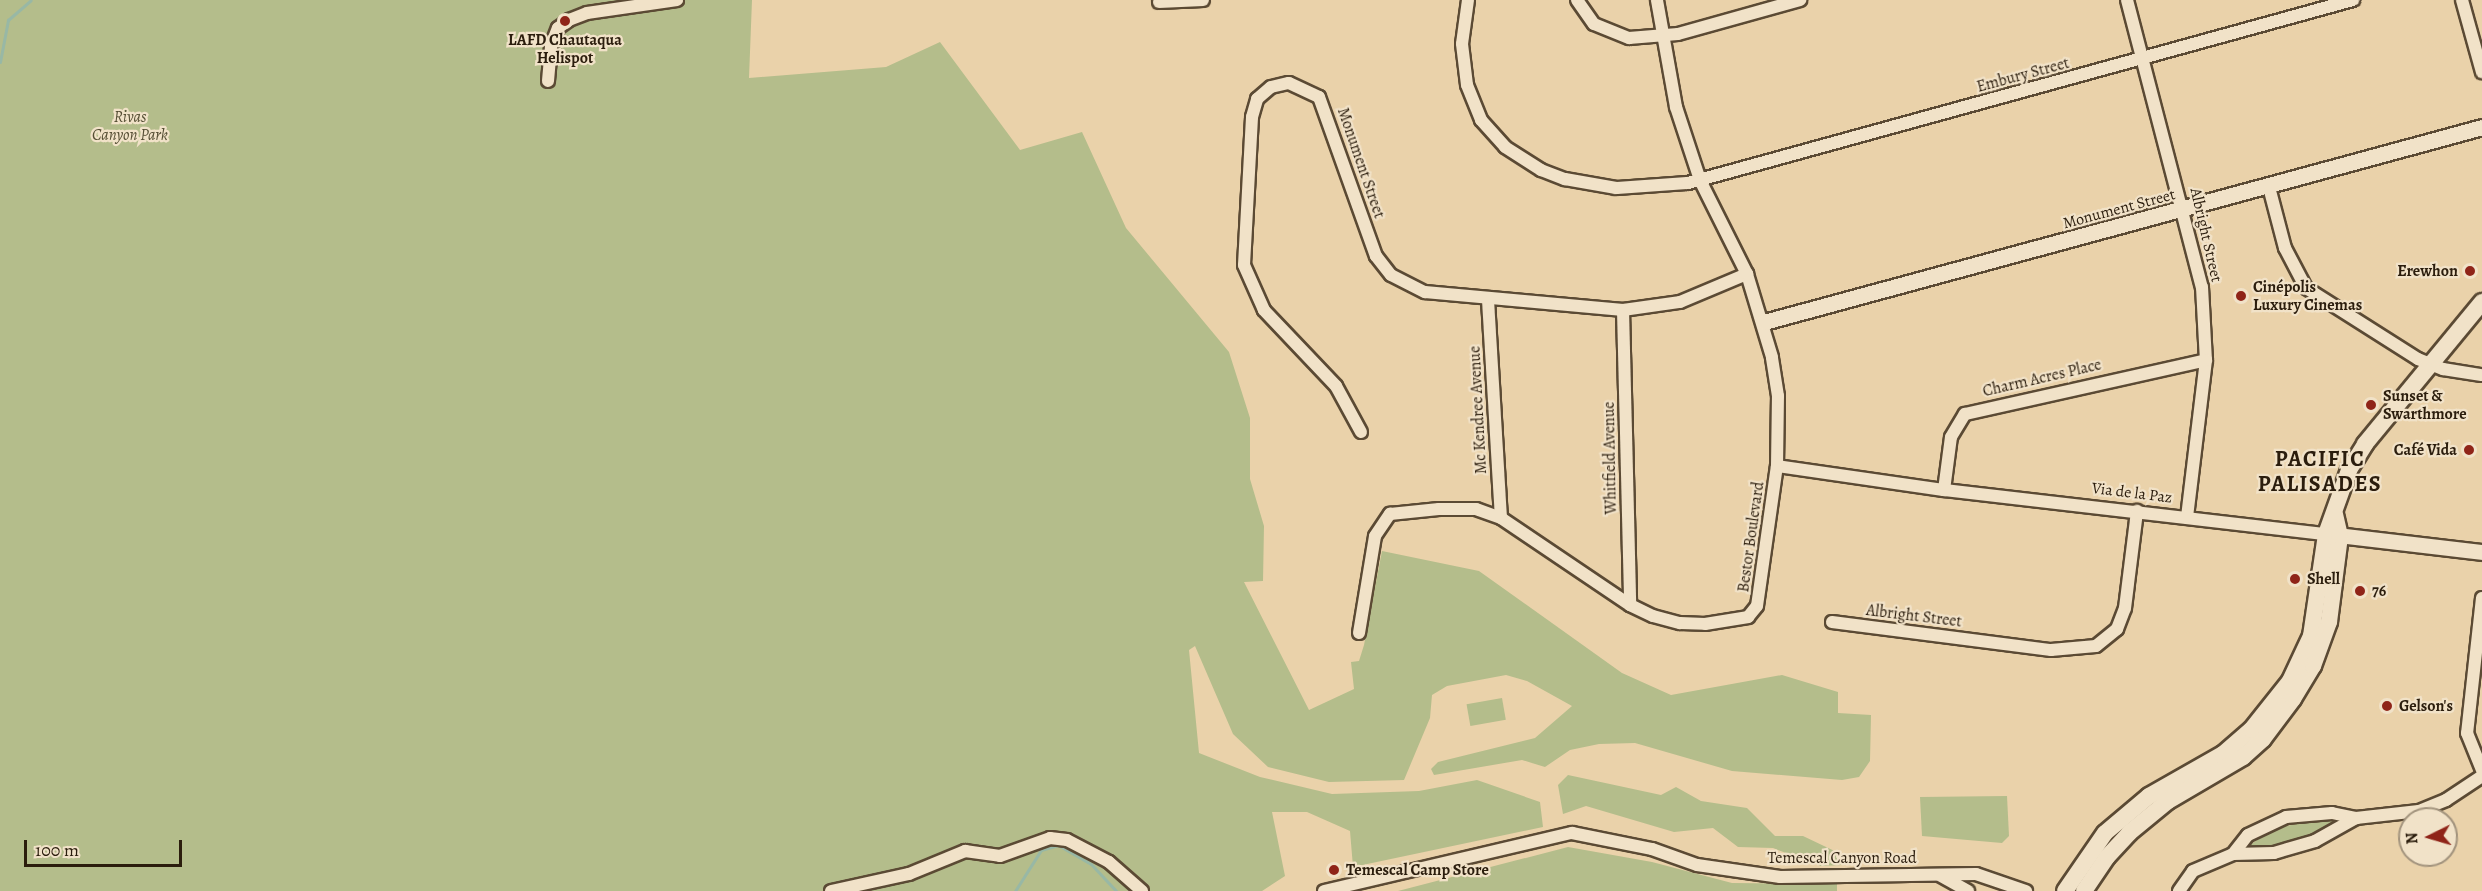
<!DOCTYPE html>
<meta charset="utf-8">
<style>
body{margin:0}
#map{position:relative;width:2482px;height:891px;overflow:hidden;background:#ead2aa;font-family:Alegreya,serif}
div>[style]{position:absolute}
.green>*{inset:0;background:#b4bd8b;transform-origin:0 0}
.stream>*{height:3px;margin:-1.5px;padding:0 1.5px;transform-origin:1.5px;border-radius:1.5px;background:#98b8a5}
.roads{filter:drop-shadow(2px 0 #5b4a34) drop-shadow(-2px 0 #5b4a34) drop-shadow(0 2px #5b4a34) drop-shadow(0 -2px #5b4a34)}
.minor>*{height:12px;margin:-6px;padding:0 6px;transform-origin:6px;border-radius:6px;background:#f1e2c8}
.tertiary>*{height:15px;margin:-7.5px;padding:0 7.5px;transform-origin:7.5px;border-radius:7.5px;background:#f1e2c8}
.secondary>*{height:16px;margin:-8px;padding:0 8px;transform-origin:8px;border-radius:8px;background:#f1e2c8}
.dots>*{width:16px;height:16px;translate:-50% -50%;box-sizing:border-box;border:3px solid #f1e2c8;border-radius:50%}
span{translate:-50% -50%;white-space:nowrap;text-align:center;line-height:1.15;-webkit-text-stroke:4.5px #f1e2c8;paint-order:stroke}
.poi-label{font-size:16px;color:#2b1d0d;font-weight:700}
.right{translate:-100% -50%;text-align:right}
.left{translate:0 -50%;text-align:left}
.street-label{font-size:16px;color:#2b1d0d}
.park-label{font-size:16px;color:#544d33;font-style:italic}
.district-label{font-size:22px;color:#2b1d0d;font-weight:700;letter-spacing:1.5px}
.north{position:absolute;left:2398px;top:807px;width:60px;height:60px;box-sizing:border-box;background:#f1e2c8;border:2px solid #a2937d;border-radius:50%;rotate:265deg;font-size:16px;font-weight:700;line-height:24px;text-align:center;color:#2b1d0d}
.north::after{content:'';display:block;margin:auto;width:21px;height:27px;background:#8f2418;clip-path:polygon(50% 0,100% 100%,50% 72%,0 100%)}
.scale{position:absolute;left:24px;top:840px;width:158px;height:27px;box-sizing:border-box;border:3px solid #2b1d0d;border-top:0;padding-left:8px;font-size:18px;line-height:21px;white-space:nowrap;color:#2b1d0d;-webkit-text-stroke:4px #f1e2c8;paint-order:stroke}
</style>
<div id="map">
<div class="green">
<div style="clip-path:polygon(0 0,752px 0,749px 78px,886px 67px,940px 42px,1020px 150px,1082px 132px,1126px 228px,1229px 352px,1250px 418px,1250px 479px,1264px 526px,1263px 581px,1244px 582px,1309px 710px,1354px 689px,1351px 662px,1359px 661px,1364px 645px,1382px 551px,1479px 571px,1622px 673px,1671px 695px,1782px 675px,1838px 692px,1838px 713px,1871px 715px,1870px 761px,1859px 777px,1842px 780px,1732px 771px,1635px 743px,1599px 744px,1570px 750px,1545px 767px,1522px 760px,1434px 775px,1431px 769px,1438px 762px,1535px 738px,1572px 706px,1527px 681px,1506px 675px,1447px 686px,1432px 695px,1430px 718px,1404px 780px,1329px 782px,1268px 767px,1233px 734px,1195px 646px,1189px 650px,1199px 753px,1260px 777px,1332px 794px,1419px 791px,1477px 780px,1540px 802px,1543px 827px,1353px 867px,1350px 831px,1307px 812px,1272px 812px,1285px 876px,1262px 891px,0 891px)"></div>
<div style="left:1502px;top:698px;width:22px;height:36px;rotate:80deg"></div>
<div style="clip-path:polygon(1568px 775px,1661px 795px,1676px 787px,1701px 801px,1747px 808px,1775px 836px,1803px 836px,1845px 856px,1843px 865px,1821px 866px,1773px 848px,1738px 847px,1713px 828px,1674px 832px,1586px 806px,1563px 814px,1558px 785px)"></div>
<div style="clip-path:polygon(2007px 796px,2009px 836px,2002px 843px,1922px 836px,1920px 797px)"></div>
<div style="clip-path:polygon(2325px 818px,2340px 822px,2281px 846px,2245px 848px,2276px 828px)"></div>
<div style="clip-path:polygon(1568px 847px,1652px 862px,1732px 883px,1837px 884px,1837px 891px,1398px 891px)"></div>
</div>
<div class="stream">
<div style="left:0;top:62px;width:43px;rotate:-79.2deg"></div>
<div style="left:8px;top:20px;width:30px;rotate:-41deg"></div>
<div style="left:1015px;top:891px;width:49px;rotate:-57.6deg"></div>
<div style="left:1041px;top:850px;width:18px;rotate:-16deg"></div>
<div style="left:1058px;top:845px;width:38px;rotate:30deg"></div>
<div style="left:1091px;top:864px;width:37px;rotate:47deg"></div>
</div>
<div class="roads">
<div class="minor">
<div style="left:1468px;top:0;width:44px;rotate:97.8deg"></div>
<div style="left:1462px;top:44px;width:41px;rotate:83deg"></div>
<div style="left:1467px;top:85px;width:38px;rotate:68deg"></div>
<div style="left:1481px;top:120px;width:36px;rotate:48deg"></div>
<div style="left:1505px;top:147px;width:43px;rotate:32.6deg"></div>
<div style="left:1541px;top:170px;width:26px;rotate:21deg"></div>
<div style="left:1565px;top:179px;width:52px;rotate:10deg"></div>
<div style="left:1616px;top:188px;width:72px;rotate:-4deg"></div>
<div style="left:1688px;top:183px;width:690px;rotate:-15.39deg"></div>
<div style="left:1577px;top:0;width:29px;rotate:55deg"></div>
<div style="left:1594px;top:24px;width:38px;rotate:22deg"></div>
<div style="left:1629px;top:38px;width:49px;rotate:-4.7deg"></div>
<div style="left:1678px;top:34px;width:127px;rotate:-15.6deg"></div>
<div style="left:2127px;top:0;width:297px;rotate:75.4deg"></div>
<div style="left:2202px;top:287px;width:73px;rotate:86.9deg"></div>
<div style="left:2206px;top:360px;width:159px;rotate:96.9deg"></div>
<div style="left:2462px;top:0;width:75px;rotate:74.5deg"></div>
<div style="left:1159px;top:2px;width:44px;rotate:-2.6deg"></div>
<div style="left:548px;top:81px;width:35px;rotate:-85deg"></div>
<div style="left:551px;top:46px;width:19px;rotate:-69deg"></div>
<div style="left:558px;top:28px;width:14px;rotate:-36deg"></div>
<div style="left:569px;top:20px;width:19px;rotate:-21deg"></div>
<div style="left:587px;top:13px;width:91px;rotate:-8.2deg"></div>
<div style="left:2269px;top:187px;width:63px;rotate:75.3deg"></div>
<div style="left:2285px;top:248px;width:45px;rotate:62.3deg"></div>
<div style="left:2306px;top:288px;width:133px;rotate:32.4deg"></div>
<div style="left:2418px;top:359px;width:27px;rotate:22deg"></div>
<div style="left:2443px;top:369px;width:39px;rotate:9deg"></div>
<div style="left:1488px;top:300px;width:218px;rotate:86.6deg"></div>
<div style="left:1623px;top:310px;width:295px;rotate:88.6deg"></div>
<div style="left:1361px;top:432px;width:52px;rotate:-118.5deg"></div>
<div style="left:1336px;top:386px;width:105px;rotate:-133.5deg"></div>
<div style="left:1264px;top:310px;width:49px;rotate:-114deg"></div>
<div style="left:1244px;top:265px;width:148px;rotate:-86.9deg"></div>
<div style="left:1252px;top:117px;width:19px;rotate:-74deg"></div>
<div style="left:1257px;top:99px;width:18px;rotate:-41deg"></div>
<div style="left:1271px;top:87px;width:18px;rotate:-13deg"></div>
<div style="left:1289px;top:83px;width:33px;rotate:25deg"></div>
<div style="left:1319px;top:97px;width:169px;rotate:70.3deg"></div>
<div style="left:1376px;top:256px;width:24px;rotate:52deg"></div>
<div style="left:1391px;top:275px;width:38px;rotate:27deg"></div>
<div style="left:1425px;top:292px;width:199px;rotate:5.2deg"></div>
<div style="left:1623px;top:310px;width:58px;rotate:-8deg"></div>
<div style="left:1680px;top:302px;width:73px;rotate:-22.7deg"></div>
<div style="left:1777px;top:466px;width:169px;rotate:8.2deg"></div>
<div style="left:1944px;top:490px;width:385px;rotate:6.6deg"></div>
<div style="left:1944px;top:490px;width:53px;rotate:-82.5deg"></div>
<div style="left:1951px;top:437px;width:27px;rotate:-59deg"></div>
<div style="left:1965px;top:414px;width:247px;rotate:-12.6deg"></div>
<div style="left:2482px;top:598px;width:136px;rotate:96.3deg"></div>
<div style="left:2467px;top:733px;width:40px;rotate:68deg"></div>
<div style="left:1832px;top:622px;width:221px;rotate:7.3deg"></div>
<div style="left:2051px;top:650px;width:45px;rotate:-5.1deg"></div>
<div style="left:2096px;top:646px;width:27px;rotate:-39deg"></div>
<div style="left:2117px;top:629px;width:22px;rotate:-69deg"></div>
<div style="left:2125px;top:608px;width:98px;rotate:-82.9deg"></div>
<div style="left:1359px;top:633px;width:98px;rotate:-80.6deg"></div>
<div style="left:1375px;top:536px;width:27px;rotate:-56deg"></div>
<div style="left:1390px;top:514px;width:49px;rotate:-5.8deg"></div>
<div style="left:1439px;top:509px;width:37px"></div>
<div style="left:1476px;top:509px;width:27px;rotate:20deg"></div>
<div style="left:1501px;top:518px;width:156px;rotate:34deg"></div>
<div style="left:1630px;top:605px;width:25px;rotate:26deg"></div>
<div style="left:1653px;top:616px;width:28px;rotate:15deg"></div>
<div style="left:1680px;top:623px;width:25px;rotate:2deg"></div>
<div style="left:1705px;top:624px;width:44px;rotate:-9.2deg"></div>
<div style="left:1748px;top:617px;width:14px;rotate:-51deg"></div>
<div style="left:1757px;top:606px;width:141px;rotate:-81.9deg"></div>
<div style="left:1777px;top:466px;width:70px;rotate:-89.2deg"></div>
<div style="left:1778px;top:396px;width:39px;rotate:-99deg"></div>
<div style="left:1772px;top:357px;width:87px;rotate:-106.8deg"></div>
<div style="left:1747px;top:274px;width:105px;rotate:-116.6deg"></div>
<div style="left:1700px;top:180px;width:77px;rotate:-108.2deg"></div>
<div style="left:1676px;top:107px;width:109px;rotate:-100.1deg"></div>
<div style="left:2233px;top:854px;width:24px;rotate:-52deg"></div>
<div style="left:2248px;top:835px;width:42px;rotate:-25.3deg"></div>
<div style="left:2286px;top:817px;width:46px;rotate:-5deg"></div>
<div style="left:2332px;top:813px;width:25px;rotate:12deg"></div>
<div style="left:1941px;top:876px;width:31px;rotate:29deg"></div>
<div style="left:831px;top:891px;width:80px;rotate:-12.3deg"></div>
<div style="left:909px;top:874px;width:61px;rotate:-22.3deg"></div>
<div style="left:965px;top:851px;width:35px;rotate:8deg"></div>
<div style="left:1000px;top:856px;width:53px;rotate:-19.8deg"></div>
<div style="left:1050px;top:838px;width:17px;rotate:7deg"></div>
<div style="left:1067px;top:840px;width:47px;rotate:27.6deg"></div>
<div style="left:1109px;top:862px;width:44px;rotate:41.3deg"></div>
<div style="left:1324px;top:891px;width:255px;rotate:-13.2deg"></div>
<div style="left:1572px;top:833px;width:82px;rotate:11.3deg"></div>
<div style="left:1652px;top:849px;width:48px;rotate:19.6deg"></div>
<div style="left:1697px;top:865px;width:84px;rotate:8.2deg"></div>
<div style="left:1780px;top:877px;width:196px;rotate:-0.9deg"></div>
<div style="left:1976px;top:874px;width:53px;rotate:18.8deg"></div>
<div style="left:2179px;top:891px;width:24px;rotate:-55deg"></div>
<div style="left:2193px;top:871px;width:43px;rotate:-23deg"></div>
<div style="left:2233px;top:854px;width:41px;rotate:-1.4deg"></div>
<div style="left:2274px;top:853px;width:43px;rotate:-16.3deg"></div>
<div style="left:2315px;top:841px;width:47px;rotate:-29.3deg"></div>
<div style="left:2356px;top:818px;width:63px;rotate:-6.3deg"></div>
<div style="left:2419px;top:811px;width:29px;rotate:-22deg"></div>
<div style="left:2446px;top:800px;width:43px;rotate:-33.7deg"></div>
</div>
<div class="tertiary">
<div style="left:1764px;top:322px;width:744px;rotate:-15.19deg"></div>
<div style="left:2329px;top:534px;width:154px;rotate:6.7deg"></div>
</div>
<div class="secondary">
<div style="left:2065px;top:891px;width:70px;rotate:-55.4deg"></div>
<div style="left:2105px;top:833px;width:57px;rotate:-40.1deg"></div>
<div style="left:2149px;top:796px;width:85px;rotate:-29.6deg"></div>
<div style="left:2223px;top:754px;width:37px;rotate:-41deg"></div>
<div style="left:2251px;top:730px;width:63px;rotate:-51.5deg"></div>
<div style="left:2290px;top:681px;width:50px;rotate:-65deg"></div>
<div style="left:2311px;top:636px;width:103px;rotate:-81.6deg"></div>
<div style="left:2326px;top:534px;width:68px;rotate:-70.2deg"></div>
<div style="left:2349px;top:470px;width:31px;rotate:-58deg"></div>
<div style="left:2365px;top:444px;width:184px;rotate:-50.5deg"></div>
<div style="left:2084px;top:891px;width:41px;rotate:-55.9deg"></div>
<div style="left:2107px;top:857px;width:33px;rotate:-47deg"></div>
<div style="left:2129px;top:833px;width:50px;rotate:-39.4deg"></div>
<div style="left:2168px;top:801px;width:87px;rotate:-30.4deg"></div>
<div style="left:2243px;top:757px;width:27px;rotate:-42deg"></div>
<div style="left:2263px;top:739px;width:50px;rotate:-53.1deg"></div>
<div style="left:2293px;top:699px;width:39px;rotate:-59deg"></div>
<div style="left:2313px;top:666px;width:47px;rotate:-70deg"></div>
<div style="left:2329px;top:622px;width:87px;rotate:-82.7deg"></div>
<div style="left:2340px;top:536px;width:22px;rotate:-103deg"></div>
</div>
</div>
<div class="dots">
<div style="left:565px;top:21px;background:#8f2418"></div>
<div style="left:2470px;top:271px;background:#8f2418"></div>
<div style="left:2241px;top:296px;background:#8f2418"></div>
<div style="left:2371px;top:405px;background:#8f2418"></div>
<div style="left:2469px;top:450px;background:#8f2418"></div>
<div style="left:2295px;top:579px;background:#8f2418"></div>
<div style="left:2360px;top:591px;background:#8f2418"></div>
<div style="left:2387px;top:706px;background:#8f2418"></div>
<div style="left:1334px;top:870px;background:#8f2418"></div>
</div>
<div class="poi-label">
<span style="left:565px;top:49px">LAFD Chautaqua<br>Helispot</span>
<span class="right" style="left:2458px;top:271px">Erewhon</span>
<span class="left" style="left:2253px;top:296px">Cinépolis<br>Luxury Cinemas</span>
<span class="left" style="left:2383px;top:405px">Sunset &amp;<br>Swarthmore</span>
<span class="right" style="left:2457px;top:450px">Café Vida</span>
<span class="left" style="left:2307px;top:579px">Shell</span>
<span class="left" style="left:2372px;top:591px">76</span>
<span class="left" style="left:2399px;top:706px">Gelson's</span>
<span class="left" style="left:1346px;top:870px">Temescal Camp Store</span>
</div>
<div class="street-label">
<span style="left:2023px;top:75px;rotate:-15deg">Embury Street</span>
<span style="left:1361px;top:163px;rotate:71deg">Monument Street</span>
<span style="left:2119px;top:209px;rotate:-15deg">Monument Street</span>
<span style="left:2206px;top:235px;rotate:77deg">Albright Street</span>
<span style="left:2042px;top:378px;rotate:-13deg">Charm Acres Place</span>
<span style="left:1478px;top:410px;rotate:-93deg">Mc Kendree Avenue</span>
<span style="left:1610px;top:458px;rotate:-91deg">Whitfield Avenue</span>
<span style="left:2132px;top:493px;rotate:7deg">Via de la Paz</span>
<span style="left:1751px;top:537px;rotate:-82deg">Bestor Boulevard</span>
<span style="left:1914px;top:616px;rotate:7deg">Albright Street</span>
<span style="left:1842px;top:858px">Temescal Canyon Road</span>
</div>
<div class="park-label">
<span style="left:130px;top:126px">Rivas<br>Canyon Park</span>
</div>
<div class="district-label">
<span style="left:2320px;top:472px">PACIFIC<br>PALISADES</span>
</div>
<div class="north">N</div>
<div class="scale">100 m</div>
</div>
